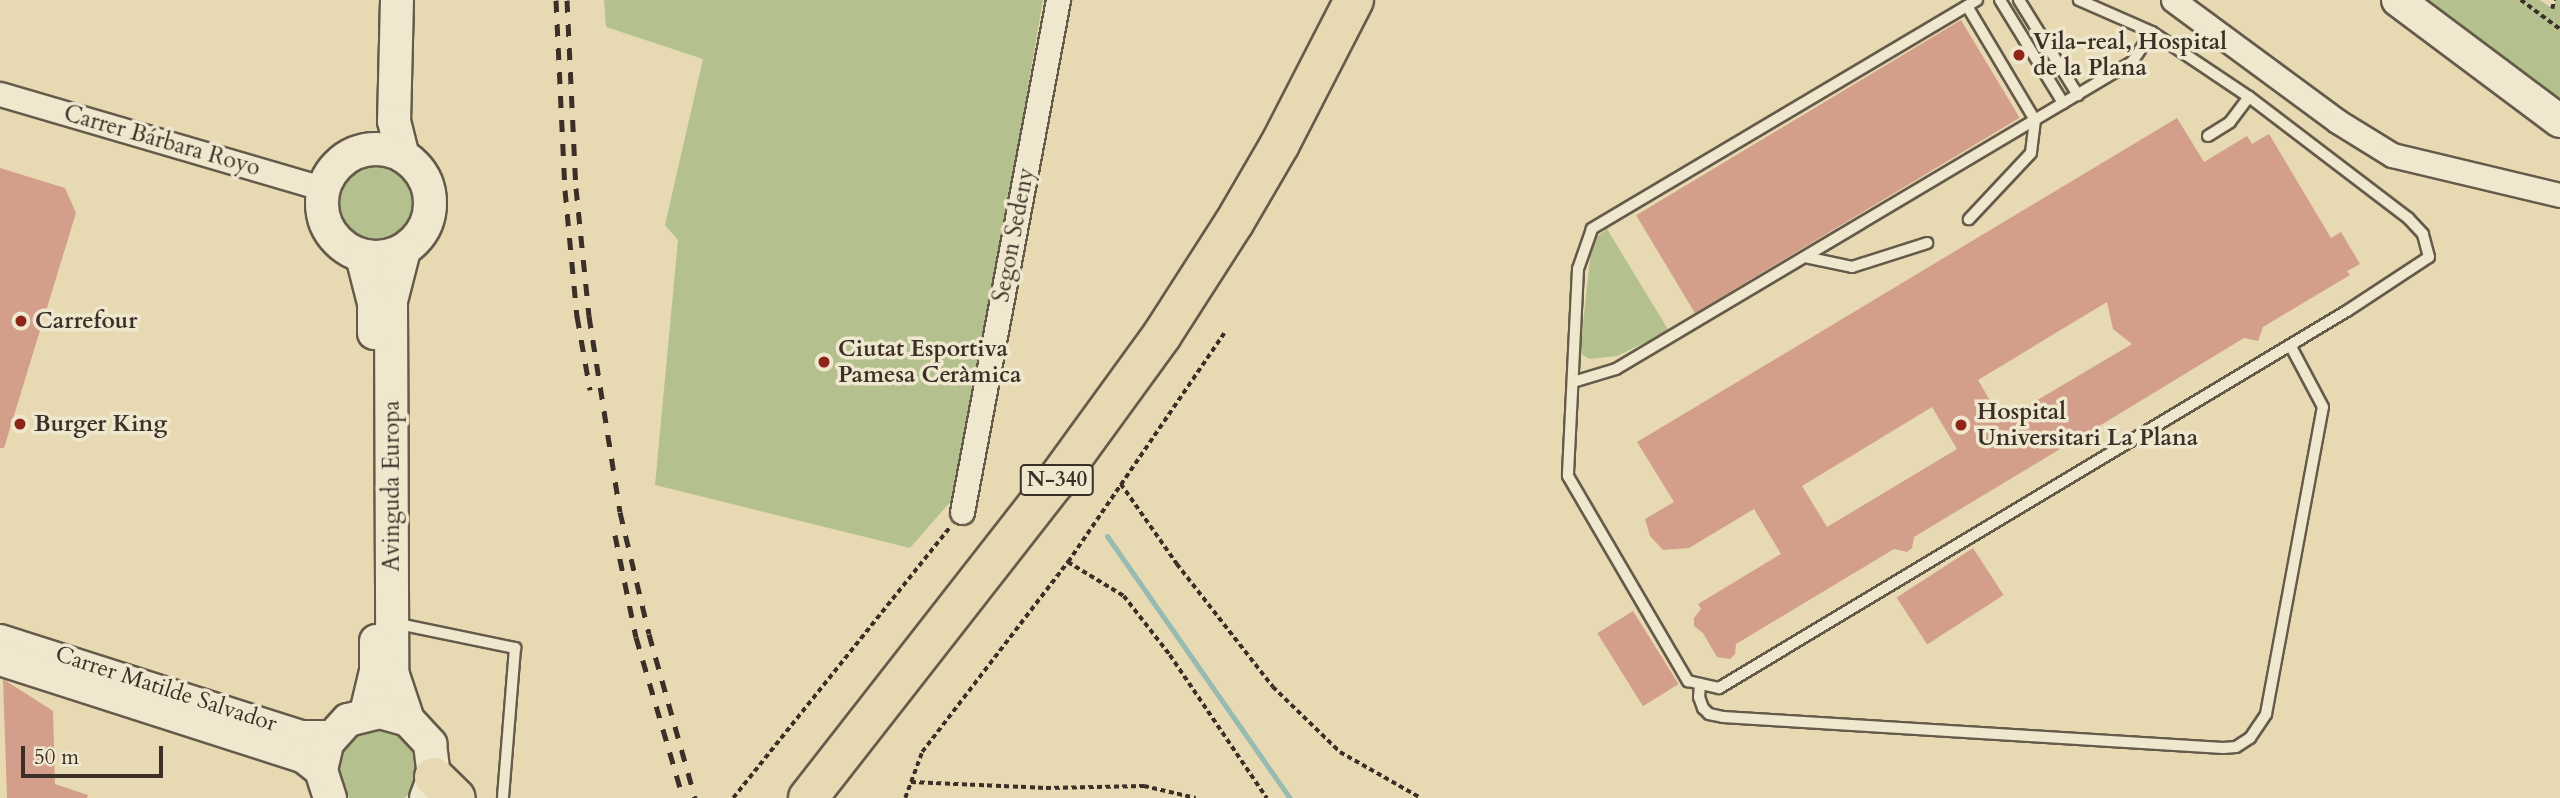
<!DOCTYPE html>
<meta charset="utf-8">
<style>
body{margin:0}
#map{position:relative;width:2560px;height:798px;overflow:hidden;background:#e7dab3;font-family:Cardo,serif}
div>[style]{position:absolute}
.green>*{inset:0;background:#b4c08e}
.round{border-radius:50%}
.stream>*{height:5px;margin:-2.5px;padding:0 2.5px;transform-origin:2.5px;border-radius:2.5px;background:#97bab1}
.building>*{inset:0;background:#d39e8a;transform-origin:0 0}
.path>*{height:3.5px;margin-top:-1.75px;transform-origin:0;background:repeating-linear-gradient(90deg,#3b2f27 0 5px,transparent 0 8.5px)}
.roads{filter:drop-shadow(2px 0 #665a4a) drop-shadow(-2px 0 #665a4a) drop-shadow(0 2px #665a4a) drop-shadow(0 -2px #665a4a)}
.lane>*{height:10px;margin:-5px;padding:0 5px;transform-origin:5px;border-radius:5px;background:#efe7ce}
.street>*{height:23px;margin:-11.5px;padding:0 11.5px;transform-origin:11.5px;border-radius:11.5px;background:#efe7ce}
.secondary>*{height:32px;margin:-16px;padding:0 16px;transform-origin:16px;border-radius:16px;background:#efe7ce}
.secondary>.ring{margin:-16px;padding:0;box-sizing:content-box;background:none;border:32px solid #efe7ce;border-radius:50%}
.highway>*{height:38px;margin:-19px;padding:0 19px;transform-origin:19px;border-radius:19px;background:#e7dab3}
.rail>*{height:5px;margin-top:-2.5px;transform-origin:0;background:repeating-linear-gradient(90deg,#3b2f27 0 12px,transparent 0 24px)}
.dots>*{width:19px;height:19px;translate:-50% -50%;box-sizing:border-box;border:4px solid #efe7ce;border-radius:50%}
span{translate:-50% -50%;white-space:nowrap;text-align:center;line-height:1.15;-webkit-text-stroke:7px #efe7ce;paint-order:stroke}
.shield-label span{padding:2px 5px;background:#efe7ce;border:2px solid;border-radius:5px;-webkit-text-stroke-width:0}
.shield-label{font-size:21px;color:#3b2f27;font-weight:700}
.poi-label{font-size:23px;color:#3b2f27;font-weight:700}
.left{translate:0 -50%;text-align:left}
.street-label{font-size:23px;color:#3b2f27}
.scale{position:absolute;left:21px;top:746px;width:142px;height:32px;box-sizing:border-box;border:4px solid #3b2f27;border-top:0;padding-left:9px;font-size:21px;line-height:24px;white-space:nowrap;color:#3b2f27;-webkit-text-stroke:5px #efe7ce;paint-order:stroke}
</style>
<div id="map">
<div class="green">
<div style="clip-path:polygon(604px 0,1043px 0,958px 493px,910px 548px,655px 485px,678px 240px,665px 225px,703px 59px,606px 27px)"></div>
<div style="clip-path:polygon(2418px 0,2540px 0,2553px 9px,2556px 0,2560px 0,2560px 106px)"></div>
<div class="round" style="left:338px;top:167px;width:74px;height:74px"></div>
<div style="clip-path:polygon(1607px 229px,1669px 331px,1617px 356px,1589px 359px,1580px 353px,1592px 240px)"></div>
<div style="clip-path:polygon(373px 728px,396px 732px,413px 747px,419px 770px,412px 792px,404px 798px,349px 798px,338px 779px,338px 756px,352px 737px)"></div>
</div>
<div class="stream">
<div style="left:1107px;top:536px;width:320px;rotate:55.1deg"></div>
</div>
<div class="building">
<div style="left:1961px;top:20px;width:114px;height:379px;rotate:59deg"></div>
<div style="clip-path:polygon(evenodd,2177px 118px,2204px 162px,2247px 136px,2252px 144px,2269px 134px,2331px 238px,2341px 232px,2360px 264px,2347px 271px,2350px 275px,2263px 327px,2258px 341px,2244px 338px,2091px 431px,2089px 441px,2084px 446px,2070px 443px,1914px 537px,1912px 548px,1907px 552px,1894px 549px,1736px 644px,1735px 654px,1730px 659px,1717px 657px,1703px 633px,1694px 626px,1694px 618px,1701px 609px,1698px 604px,1781px 554px,1754px 509px,1689px 548px,1663px 550px,1650px 536px,1645px 519px,1674px 502px,1637px 442px,2177px 118px,2107px 302px,2113px 329px,2132px 344px,2002px 421px,1978px 380px,2107px 302px,2177px 118px,1932px 407px,1957px 449px,1827px 527px,1802px 486px,1932px 407px)"></div>
<div style="clip-path:polygon(0 168px,65px 188px,76px 213px,4px 448px,0 448px)"></div>
<div style="left:1973px;top:548px;width:56px;height:91px;rotate:57deg"></div>
<div style="left:1633px;top:611px;width:86px;height:42px;rotate:58deg"></div>
<div style="clip-path:polygon(3px 679px,53px 711px,55px 784px,88px 795px,87px 798px,7px 798px)"></div>
</div>
<div class="path">
<div style="left:2521px;top:0;width:49px;rotate:36.6deg"></div>
<div style="left:2552px;top:9px;width:9px;rotate:-77deg"></div>
<div style="left:1121px;top:484px;width:98px;rotate:55deg"></div>
<div style="left:1177px;top:564px;width:156px;rotate:52deg"></div>
<div style="left:1273px;top:687px;width:93px;rotate:44.1deg"></div>
<div style="left:1340px;top:752px;width:93px;rotate:29.6deg"></div>
<div style="left:1068px;top:562px;width:66px;rotate:31.3deg"></div>
<div style="left:1124px;top:596px;width:75px;rotate:52.1deg"></div>
<div style="left:1170px;top:655px;width:173px;rotate:55.9deg"></div>
<div style="left:911px;top:782px;width:135px;rotate:2.5deg"></div>
<div style="left:1046px;top:788px;width:98px;rotate:-1.2deg"></div>
<div style="left:1144px;top:786px;width:53px;rotate:13deg"></div>
<div style="left:733px;top:798px;width:347px;rotate:-51.3deg"></div>
<div style="left:905px;top:798px;width:49px;rotate:-69.7deg"></div>
<div style="left:922px;top:752px;width:240px;rotate:-52.5deg"></div>
<div style="left:1068px;top:562px;width:277px;rotate:-55.7deg"></div>
</div>
<div class="roads">
<div class="lane">
<div style="left:1977px;top:0;width:448px;rotate:149.3deg"></div>
<div style="left:1592px;top:229px;width:42px;rotate:109.3deg"></div>
<div style="left:1578px;top:269px;width:207px;rotate:92.8deg"></div>
<div style="left:1568px;top:476px;width:238px;rotate:59.7deg"></div>
<div style="left:1688px;top:681px;width:32px;rotate:13deg"></div>
<div style="left:1719px;top:688px;width:732px;rotate:-30.98deg"></div>
<div style="left:2347px;top:311px;width:98px;rotate:-33.4deg"></div>
<div style="left:2429px;top:257px;width:24px;rotate:-105deg"></div>
<div style="left:2423px;top:234px;width:22px;rotate:-133deg"></div>
<div style="left:2408px;top:218px;width:200px;rotate:-142.7deg"></div>
<div style="left:2249px;top:97px;width:117px;rotate:-146.2deg"></div>
<div style="left:2000px;top:0;width:121px;rotate:58.5deg"></div>
<div style="left:2019px;top:0;width:112px;rotate:58.2deg"></div>
<div style="left:1967px;top:6px;width:133px;rotate:59.2deg"></div>
<div style="left:2035px;top:120px;width:33px;rotate:97deg"></div>
<div style="left:2031px;top:153px;width:91px;rotate:133.2deg"></div>
<div style="left:2208px;top:136px;width:26px;rotate:-32deg"></div>
<div style="left:2230px;top:122px;width:31px;rotate:-53deg"></div>
<div style="left:1805px;top:257px;width:48px;rotate:12deg"></div>
<div style="left:1852px;top:267px;width:79px;rotate:-17.7deg"></div>
<div style="left:1573px;top:382px;width:45px;rotate:-16.8deg"></div>
<div style="left:1616px;top:369px;width:600px;rotate:-30.75deg"></div>
<div style="left:2132px;top:62px;width:36px;rotate:-56deg"></div>
<div style="left:2152px;top:32px;width:80px;rotate:-156.3deg"></div>
<div style="left:394px;top:623px;width:124px;rotate:11.7deg"></div>
<div style="left:515px;top:648px;width:150px;rotate:94.6deg"></div>
<div style="left:1700px;top:684px;width:13px;rotate:94deg"></div>
<div style="left:1699px;top:697px;width:12px;rotate:70deg"></div>
<div style="left:1703px;top:708px;width:8px;rotate:45deg"></div>
<div style="left:1709px;top:714px;width:14px;rotate:12deg"></div>
<div style="left:1723px;top:717px;width:501px;rotate:3.55deg"></div>
<div style="left:2223px;top:748px;width:13px;rotate:-4deg"></div>
<div style="left:2236px;top:747px;width:17px;rotate:-33deg"></div>
<div style="left:2250px;top:738px;width:29px;rotate:-56deg"></div>
<div style="left:2266px;top:714px;width:312px;rotate:-79.5deg"></div>
<div style="left:2323px;top:407px;width:70px;rotate:-118deg"></div>
</div>
<div class="street">
<div style="left:2173px;top:0;width:204px;rotate:36.4deg"></div>
<div style="left:2337px;top:121px;width:65px;rotate:31.7deg"></div>
<div style="left:2392px;top:155px;width:173px;rotate:13.4deg"></div>
<div style="left:0;top:94px;width:338px;rotate:16.3deg"></div>
<div style="left:962px;top:512px;width:521px;rotate:-79.38deg"></div>
<div style="left:0;top:636px;width:316px;rotate:17.7deg"></div>
<div style="left:301px;top:732px;width:33px"></div>
</div>
<div class="secondary">
<div style="left:397px;top:0;width:121px;rotate:91.4deg"></div>
<div style="left:394px;top:121px;width:36px;rotate:76deg"></div>
<div style="left:2398px;top:0;width:202px;rotate:36.8deg"></div>
<div class="ring" style="left:322px;top:149px;width:76px;height:76px"></div>
<div style="left:404px;top:250px;width:53px;rotate:104.3deg"></div>
<div style="left:391px;top:301px;width:371px;rotate:89.8deg"></div>
<div style="left:392px;top:672px;width:51px;rotate:71.6deg"></div>
<div style="left:362px;top:256px;width:49px;rotate:75.7deg"></div>
<div style="left:374px;top:303px;width:30px;rotate:90deg"></div>
<div style="left:0;top:659px;width:318px;rotate:17.8deg"></div>
<div style="left:303px;top:756px;width:23px;rotate:38deg"></div>
<div style="left:366px;top:713px;width:43px;rotate:-76.6deg"></div>
<div style="left:376px;top:671px;width:30px;rotate:-90deg"></div>
<div style="left:330px;top:798px;width:29px;rotate:-108deg"></div>
<div style="left:321px;top:770px;width:28px;rotate:-77deg"></div>
<div style="left:327px;top:743px;width:31px;rotate:-48deg"></div>
<div style="left:348px;top:720px;width:33px;rotate:-14deg"></div>
<div style="left:380px;top:712px;width:29px;rotate:16deg"></div>
<div style="left:408px;top:720px;width:33px;rotate:47deg"></div>
<div style="left:430px;top:744px;width:33px;rotate:83deg"></div>
<div style="left:434px;top:777px;width:22px;rotate:111deg"></div>
</div>
<div class="highway">
<div style="left:434px;top:777px;width:30px;rotate:44deg"></div>
<div style="left:808px;top:798px;width:402px;rotate:-52deg"></div>
<div style="left:1056px;top:481px;width:180px;rotate:-54deg"></div>
<div style="left:1162px;top:335px;width:133px;rotate:-57.3deg"></div>
<div style="left:1234px;top:223px;width:91px;rotate:-59.8deg"></div>
<div style="left:1280px;top:144px;width:162px;rotate:-62.8deg"></div>
</div>
</div>
<div class="rail">
<div style="left:556px;top:0;width:190px;rotate:87.3deg"></div>
<div style="left:565px;top:190px;width:127px;rotate:84.6deg"></div>
<div style="left:577px;top:316px;width:75px;rotate:80deg"></div>
<div style="left:567px;top:0;width:188px;rotate:87.3deg"></div>
<div style="left:576px;top:188px;width:129px;rotate:84.2deg"></div>
<div style="left:589px;top:316px;width:198px;rotate:81deg"></div>
<div style="left:620px;top:512px;width:125px;rotate:76.6deg"></div>
<div style="left:649px;top:634px;width:170px;rotate:74.3deg"></div>
<div style="left:615px;top:535px;width:104px;rotate:78.4deg"></div>
<div style="left:636px;top:637px;width:168px;rotate:73.7deg"></div>
</div>
<div class="dots">
<div style="left:2019px;top:55px;background:#8f2418"></div>
<div style="left:21px;top:321px;background:#8f2418"></div>
<div style="left:824px;top:362px;background:#8f2418"></div>
<div style="left:20px;top:424px;background:#8f2418"></div>
<div style="left:1961px;top:425px;background:#8f2418"></div>
</div>
<div class="shield-label">
<span style="left:1057px;top:480px">N-340</span>
</div>
<div class="poi-label">
<span class="left" style="left:2033px;top:55px">Vila-real, Hospital<br>de la Plana</span>
<span class="left" style="left:35px;top:321px">Carrefour</span>
<span class="left" style="left:838px;top:362px">Ciutat Esportiva<br>Pamesa Ceràmica</span>
<span class="left" style="left:1977px;top:425px">Hospital<br>Universitari La Plana</span>
<span class="left" style="left:34px;top:424px">Burger King</span>
</div>
<div class="street-label">
<span style="left:162px;top:141px;rotate:16deg">Carrer Bárbara Royo</span>
<span style="left:1014px;top:235px;rotate:-79deg">Segon Sedeny</span>
<span style="left:392px;top:486px;rotate:-90deg">Avinguda Europa</span>
<span style="left:166px;top:689px;rotate:18deg">Carrer Matilde Salvador</span>
</div>
<div class="scale">50 m</div>
</div>
